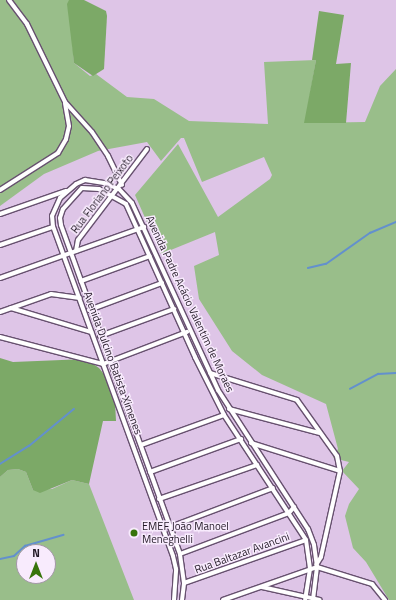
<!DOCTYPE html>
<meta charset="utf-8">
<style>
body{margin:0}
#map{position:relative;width:396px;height:600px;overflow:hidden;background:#dec5e7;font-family:"Titillium Web",sans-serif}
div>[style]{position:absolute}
.green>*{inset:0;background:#99be8a}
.forest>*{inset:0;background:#7ca967}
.stream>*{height:1.5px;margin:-0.75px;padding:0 0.75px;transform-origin:0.75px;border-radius:0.75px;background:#6390cd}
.roads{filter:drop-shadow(1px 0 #67516f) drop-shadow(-1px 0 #67516f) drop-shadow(0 1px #67516f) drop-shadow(0 -1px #67516f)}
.minor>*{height:4px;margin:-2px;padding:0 2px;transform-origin:2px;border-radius:2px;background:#fff}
.dots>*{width:11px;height:11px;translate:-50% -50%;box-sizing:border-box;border:2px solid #f8ebfd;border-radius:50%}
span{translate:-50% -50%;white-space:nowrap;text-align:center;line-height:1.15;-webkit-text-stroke:3px #f8ebfd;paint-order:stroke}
.street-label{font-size:11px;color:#231a27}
.poi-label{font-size:11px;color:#231a27}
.left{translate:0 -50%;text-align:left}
.north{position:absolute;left:16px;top:544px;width:40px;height:40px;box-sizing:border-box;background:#f8ebfd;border:1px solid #a397a7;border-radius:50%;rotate:0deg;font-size:11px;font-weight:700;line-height:16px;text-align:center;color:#231a27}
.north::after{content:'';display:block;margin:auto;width:14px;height:18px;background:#37740b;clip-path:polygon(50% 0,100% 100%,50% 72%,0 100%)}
</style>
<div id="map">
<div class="green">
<div style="clip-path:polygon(0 0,69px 0,74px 63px,90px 76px,96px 74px,127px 97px,154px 99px,189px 121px,268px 124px,264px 62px,316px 60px,305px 123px,365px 122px,380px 86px,396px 69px,396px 600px,389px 600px,366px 562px,353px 548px,345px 516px,349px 504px,359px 489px,342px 471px,349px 462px,333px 458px,338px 449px,326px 404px,262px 375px,232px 351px,199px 299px,194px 266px,219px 255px,215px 232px,161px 254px,135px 195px,178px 144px,218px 217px,270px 179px,272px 175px,264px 157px,202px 182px,184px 138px,181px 138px,161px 161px,147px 142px,98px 151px,44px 174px,0 206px)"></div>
<div style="clip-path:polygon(evenodd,18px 469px,26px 472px,33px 490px,52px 489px,72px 480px,89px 484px,134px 600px,0 600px,0 477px,8px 470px,18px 469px,24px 552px,48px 552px,48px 576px,24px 576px,24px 552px)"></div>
</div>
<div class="forest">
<div style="clip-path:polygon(69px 0,84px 0,106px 11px,107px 16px,104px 69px,93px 76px,74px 63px,67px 4px)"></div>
<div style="clip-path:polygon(319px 11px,344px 15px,336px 64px,351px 63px,346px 123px,304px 123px,316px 60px,312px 60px)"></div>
<div style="clip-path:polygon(0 358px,13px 362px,86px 359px,99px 368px,107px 378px,115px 402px,116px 421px,103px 421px,89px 484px,72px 480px,40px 493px,33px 490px,26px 472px,18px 469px,8px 470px,0 477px)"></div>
</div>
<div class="stream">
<div style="left:308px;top:268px;width:18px;rotate:-13deg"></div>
<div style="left:326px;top:264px;width:54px;rotate:-35.2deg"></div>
<div style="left:370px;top:233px;width:28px;rotate:-23deg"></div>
<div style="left:350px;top:389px;width:32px;rotate:-28deg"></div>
<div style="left:378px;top:374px;width:18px;rotate:-3deg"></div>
<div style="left:0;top:464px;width:34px;rotate:-32deg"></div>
<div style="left:29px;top:446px;width:58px;rotate:-39.4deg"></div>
<div style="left:0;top:559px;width:14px;rotate:-12deg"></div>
<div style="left:14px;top:556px;width:15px;rotate:-42deg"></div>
<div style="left:25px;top:546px;width:40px;rotate:-16deg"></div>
</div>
<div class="roads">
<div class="minor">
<div style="left:9px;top:0;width:30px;rotate:53deg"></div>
<div style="left:27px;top:24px;width:87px;rotate:64deg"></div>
<div style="left:65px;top:102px;width:40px;rotate:48deg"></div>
<div style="left:92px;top:132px;width:29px;rotate:56deg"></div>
<div style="left:108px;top:156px;width:32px;rotate:64deg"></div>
<div style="left:0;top:190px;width:69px;rotate:-32.5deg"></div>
<div style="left:58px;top:153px;width:16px;rotate:-60deg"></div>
<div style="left:66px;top:139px;width:13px;rotate:-77deg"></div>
<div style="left:69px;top:126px;width:23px;rotate:-100deg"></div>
<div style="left:0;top:214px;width:70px;rotate:-19.2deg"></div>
<div style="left:0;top:245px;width:56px;rotate:-18.8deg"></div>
<div style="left:76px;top:251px;width:11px;rotate:-80deg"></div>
<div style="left:78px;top:240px;width:114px;rotate:-52.8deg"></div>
<div style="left:0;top:278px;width:153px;rotate:-19.5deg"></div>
<div style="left:81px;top:281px;width:73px;rotate:-19.9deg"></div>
<div style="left:11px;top:308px;width:84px;rotate:16.7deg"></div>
<div style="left:89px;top:310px;width:78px;rotate:-20.3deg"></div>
<div style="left:0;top:312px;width:54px;rotate:-19.4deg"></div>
<div style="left:51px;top:294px;width:29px;rotate:8deg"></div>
<div style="left:100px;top:336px;width:79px;rotate:-20deg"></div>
<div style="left:0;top:337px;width:106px;rotate:14.7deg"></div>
<div style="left:103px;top:364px;width:90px;rotate:-20.9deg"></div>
<div style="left:210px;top:373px;width:91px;rotate:17.2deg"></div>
<div style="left:297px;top:400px;width:69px;rotate:54.5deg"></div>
<div style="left:337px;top:456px;width:15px;rotate:79deg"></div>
<div style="left:340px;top:471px;width:88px;rotate:102.5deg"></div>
<div style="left:321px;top:557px;width:9px;rotate:122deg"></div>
<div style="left:229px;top:409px;width:93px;rotate:14.9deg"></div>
<div style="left:251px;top:443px;width:93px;rotate:17.5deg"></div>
<div style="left:141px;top:445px;width:88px;rotate:-19.9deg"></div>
<div style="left:150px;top:472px;width:97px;rotate:-19.9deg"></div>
<div style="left:159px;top:499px;width:104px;rotate:-19.1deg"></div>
<div style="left:170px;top:527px;width:110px;rotate:-20.7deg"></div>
<div style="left:180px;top:554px;width:116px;rotate:-20.6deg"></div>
<div style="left:289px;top:513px;width:8px;rotate:-50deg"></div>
<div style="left:184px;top:583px;width:129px;rotate:-19.4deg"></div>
<div style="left:262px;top:587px;width:59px;rotate:12.6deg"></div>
<div style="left:174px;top:600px;width:31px;rotate:-86deg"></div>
<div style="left:176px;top:569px;width:13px;rotate:-103deg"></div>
<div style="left:173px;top:556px;width:350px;rotate:-110deg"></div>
<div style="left:53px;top:227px;width:11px;rotate:-95deg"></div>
<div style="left:52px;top:216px;width:20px;rotate:-66deg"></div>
<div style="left:60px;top:198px;width:21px;rotate:-41deg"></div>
<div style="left:76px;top:184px;width:10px;rotate:-24deg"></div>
<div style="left:85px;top:180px;width:19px;rotate:9deg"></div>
<div style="left:104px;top:183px;width:16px;rotate:22deg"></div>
<div style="left:119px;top:189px;width:19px;rotate:47deg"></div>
<div style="left:132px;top:203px;width:206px;rotate:65.3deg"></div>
<div style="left:218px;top:390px;width:166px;rotate:57.1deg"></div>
<div style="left:308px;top:529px;width:17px;rotate:69deg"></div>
<div style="left:314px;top:545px;width:22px;rotate:82deg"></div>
<div style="left:317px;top:567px;width:33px;rotate:97deg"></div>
<div style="left:182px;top:600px;width:17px;rotate:-83deg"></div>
<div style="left:184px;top:583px;width:29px;rotate:-98deg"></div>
<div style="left:180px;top:554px;width:350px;rotate:-109.9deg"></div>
<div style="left:61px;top:225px;width:7px;rotate:-98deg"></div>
<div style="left:60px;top:218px;width:9px;rotate:-72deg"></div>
<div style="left:63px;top:209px;width:28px;rotate:-48deg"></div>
<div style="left:82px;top:188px;width:17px;rotate:3deg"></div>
<div style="left:99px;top:189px;width:31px;rotate:29deg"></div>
<div style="left:126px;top:204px;width:168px;rotate:65.7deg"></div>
<div style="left:195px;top:357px;width:65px;rotate:63.4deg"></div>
<div style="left:224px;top:415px;width:149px;rotate:56.7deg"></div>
<div style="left:306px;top:540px;width:29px;rotate:82deg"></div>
<div style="left:310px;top:569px;width:31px;rotate:99deg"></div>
<div style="left:223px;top:600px;width:100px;rotate:-19.3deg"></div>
<div style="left:317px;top:567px;width:58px;rotate:17.2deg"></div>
<div style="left:372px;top:584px;width:21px;rotate:51deg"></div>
</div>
</div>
<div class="dots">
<div style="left:134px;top:533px;background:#37740b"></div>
</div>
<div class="street-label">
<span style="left:102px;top:194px;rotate:-53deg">Rua Floriano Peixoto</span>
<span style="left:190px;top:304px;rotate:65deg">Avenida Padre Acácio Valentim de Moraes</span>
<span style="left:113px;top:363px;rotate:70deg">Avenida Dulcino Batista Ximenes</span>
<span style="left:242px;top:553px;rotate:-20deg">Rua Baltazar Avancini</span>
</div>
<div class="poi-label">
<span class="left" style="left:142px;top:533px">EMEF João Manoel<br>Meneghelli</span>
</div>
<div class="north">N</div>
</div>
